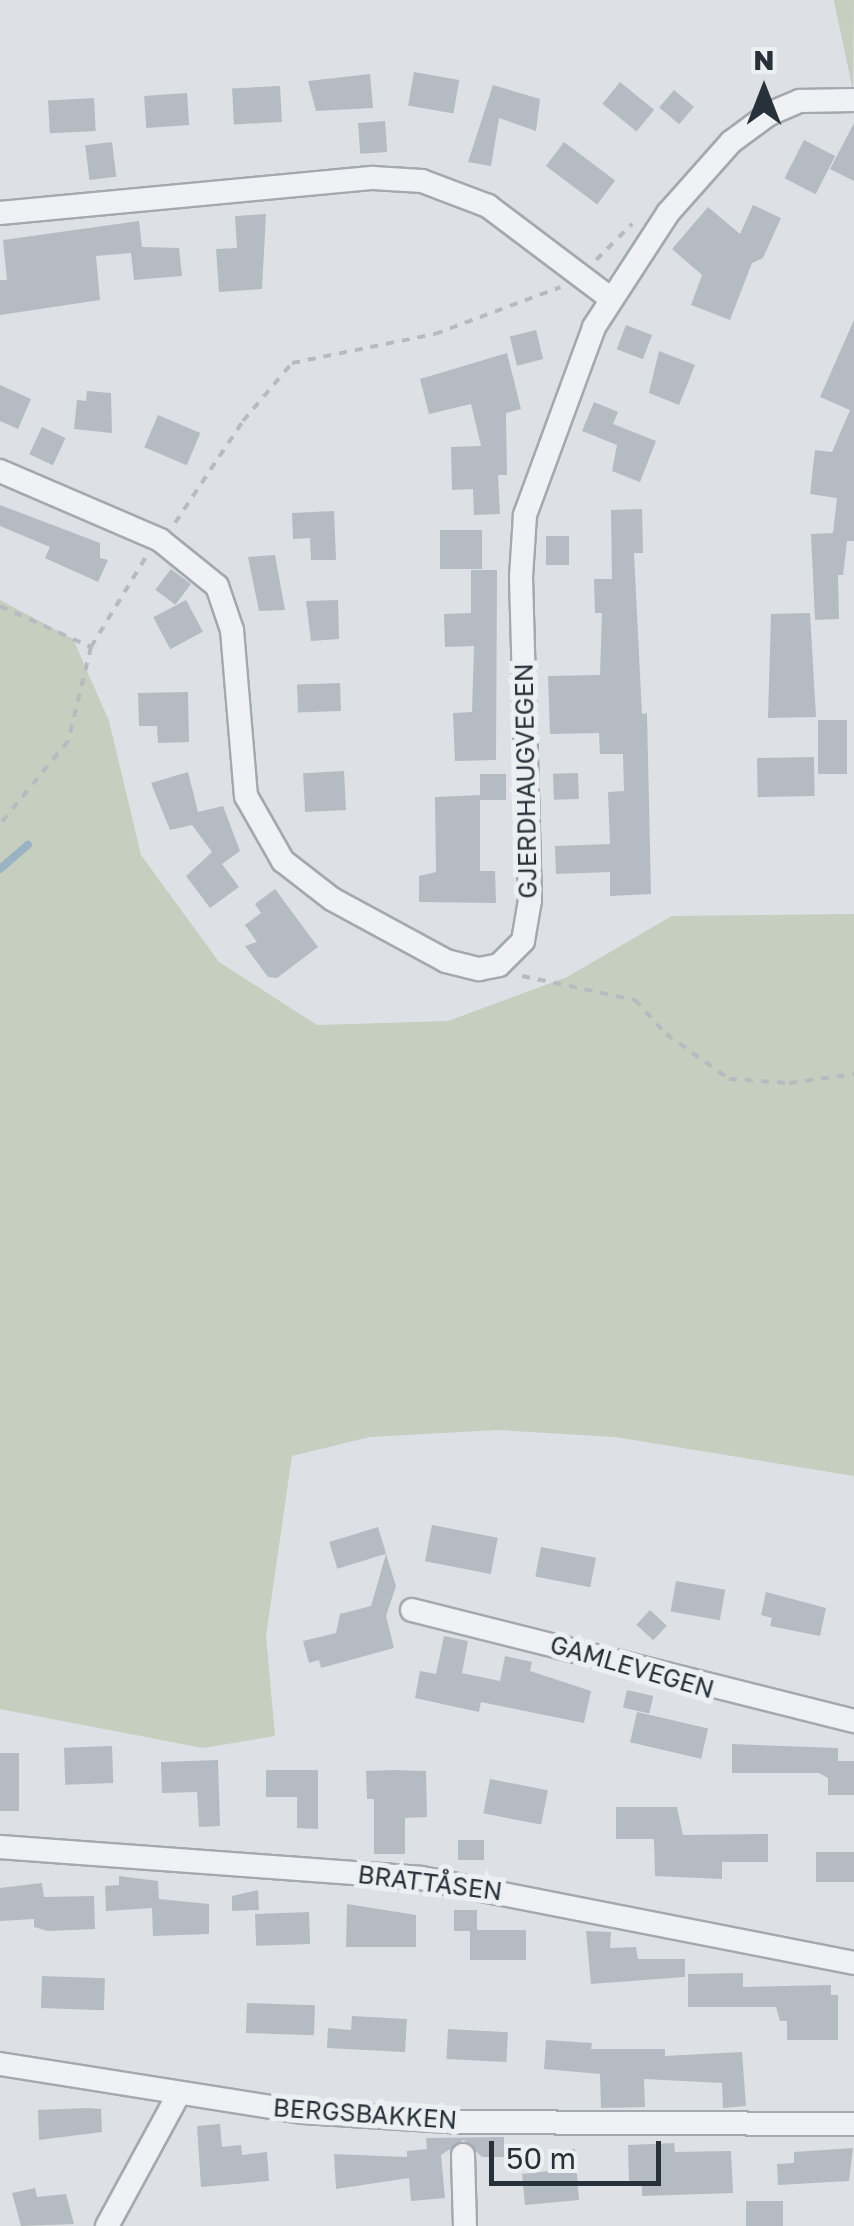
<!DOCTYPE html>
<meta charset="utf-8">
<style>
body{margin:0}
#map{position:relative;width:854px;height:2226px;overflow:hidden;background:#dde1e5;font-family:"Golos Text",sans-serif}
div>[style]{position:absolute}
.green>*{inset:0;background:#c5cebf}
.stream>*{height:8px;margin:-4px;padding:0 4px;transform-origin:4px;border-radius:4px;background:#9ab3c3}
.building>*{inset:0;background:#b5bbc2;transform-origin:0 0}
.path>*{height:4px;margin-top:-2px;transform-origin:0;background:repeating-linear-gradient(90deg,#b7bbc0 0 8px,transparent 0 16px)}
.roads{filter:drop-shadow(2px 0 #a3a9ae) drop-shadow(-2px 0 #a3a9ae) drop-shadow(0 2px #a3a9ae) drop-shadow(0 -2px #a3a9ae)}
.minor>*{height:22px;margin:-11px;padding:0 11px;transform-origin:11px;border-radius:11px;background:#eff1f4}
span{translate:-50% -50%;white-space:nowrap;text-align:center;line-height:1.15;-webkit-text-stroke:10px #ecf0f3;paint-order:stroke}
.street-label{font-size:25px;color:#28313a}
.north{position:absolute;left:714px;top:40px;width:100px;height:100px;-webkit-text-stroke:8px #ecf0f3;paint-order:stroke;rotate:0deg;font-size:28px;font-weight:700;line-height:40px;text-align:center;color:#28313a}
.north::after{content:'';display:block;margin:auto;width:35px;height:45px;background:#28313a;clip-path:polygon(50% 0,100% 100%,50% 72%,0 100%)}
.scale{position:absolute;left:489px;top:2141px;width:172px;height:45px;box-sizing:border-box;border:5px solid #28313a;border-top:0;padding-left:12px;font-size:30px;line-height:35px;white-space:nowrap;color:#28313a;-webkit-text-stroke:8px #ecf0f3;paint-order:stroke}
</style>
<div id="map">
<div class="green">
<div style="clip-path:polygon(834px 0,854px 0,853px 91px,834px 1px)"></div>
<div style="clip-path:polygon(0 600px,73px 639px,109px 721px,141px 855px,219px 962px,317px 1025px,448px 1021px,567px 977px,672px 916px,854px 914px,854px 1476px,615px 1437px,497px 1430px,370px 1437px,292px 1456px,266px 1636px,275px 1736px,203px 1748px,0 1709px)"></div>
</div>
<div class="stream">
<div style="left:0;top:869px;width:37px;rotate:-41deg"></div>
</div>
<div class="building">
<div style="left:414px;top:72px;width:46px;height:34px;rotate:10deg"></div>
<div style="clip-path:polygon(370px 74px,373px 108px,316px 111px,308px 81px)"></div>
<div style="left:620px;top:82px;width:44px;height:28px;rotate:39deg"></div>
<div style="clip-path:polygon(493px 85px,540px 99px,536px 131px,499px 118px,491px 166px,468px 162px)"></div>
<div style="left:280px;top:86px;width:36px;height:48px;rotate:87deg"></div>
<div style="left:674px;top:90px;width:26px;height:23px;rotate:40deg"></div>
<div style="left:187px;top:93px;width:32px;height:43px;rotate:86deg"></div>
<div style="left:94px;top:98px;width:33px;height:46px;rotate:87deg"></div>
<div style="left:385px;top:121px;width:31px;height:27px;rotate:86deg"></div>
<div style="clip-path:polygon(854px 123px,854px 181px,830px 169px)"></div>
<div style="left:804px;top:140px;width:35px;height:43px;rotate:27deg"></div>
<div style="left:112px;top:142px;width:35px;height:27px;rotate:83deg"></div>
<div style="left:564px;top:142px;width:64px;height:30px;rotate:37deg"></div>
<div style="clip-path:polygon(753px 205px,781px 218px,763px 258px,752px 263px,730px 320px,691px 305px,702px 275px,672px 249px,708px 207px,740px 234px)"></div>
<div style="clip-path:polygon(266px 214px,262px 289px,219px 292px,216px 249px,237px 248px,235px 216px)"></div>
<div style="clip-path:polygon(139px 221px,142px 247px,179px 248px,182px 276px,134px 280px,131px 253px,96px 256px,100px 300px,0 315px,0 280px,7px 280px,3px 240px)"></div>
<div style="clip-path:polygon(854px 320px,854px 541px,847px 541px,843px 575px,838px 575px,839px 619px,815px 620px,811px 534px,833px 533px,837px 498px,810px 494px,815px 450px,832px 452px,850px 410px,820px 397px)"></div>
<div style="left:626px;top:325px;width:28px;height:26px;rotate:21deg"></div>
<div style="left:536px;top:330px;width:30px;height:27px;rotate:76deg"></div>
<div style="clip-path:polygon(659px 351px,695px 365px,679px 405px,649px 393px)"></div>
<div style="clip-path:polygon(507px 353px,521px 409px,506px 413px,507px 475px,498px 475px,500px 514px,474px 515px,473px 489px,452px 490px,451px 447px,481px 446px,471px 404px,429px 414px,420px 379px)"></div>
<div style="clip-path:polygon(0 385px,31px 399px,18px 429px,0 421px)"></div>
<div style="clip-path:polygon(87px 391px,111px 393px,112px 433px,74px 429px,77px 400px,86px 401px)"></div>
<div style="clip-path:polygon(594px 402px,618px 412px,613px 424px,656px 441px,640px 482px,612px 471px,617px 445px,582px 431px)"></div>
<div style="left:158px;top:415px;width:46px;height:35px;rotate:23deg"></div>
<div style="left:42px;top:427px;width:26px;height:30px;rotate:25deg"></div>
<div style="clip-path:polygon(0 505px,100px 543px,100px 558px,108px 560px,98px 582px,45px 558px,50px 547px,0 526px)"></div>
<div style="clip-path:polygon(642px 509px,643px 553px,634px 553px,642px 714px,647px 713px,651px 894px,610px 896px,610px 872px,556px 874px,555px 846px,610px 844px,608px 792px,624px 791px,623px 754px,600px 754px,599px 733px,550px 734px,548px 676px,600px 675px,602px 613px,595px 613px,594px 579px,612px 579px,611px 510px)"></div>
<div style="clip-path:polygon(334px 511px,336px 560px,311px 560px,310px 538px,293px 539px,292px 513px)"></div>
<div style="left:440px;top:530px;width:42px;height:39px"></div>
<div style="left:546px;top:536px;width:23px;height:29px"></div>
<div style="clip-path:polygon(275px 555px,285px 610px,259px 611px,248px 557px)"></div>
<div style="left:171px;top:569px;width:25px;height:26px;rotate:37deg"></div>
<div style="clip-path:polygon(471px 570px,497px 570px,496px 760px,455px 761px,453px 713px,472px 712px,474px 646px,445px 647px,444px 614px,471px 613px)"></div>
<div style="left:186px;top:600px;width:36px;height:37px;rotate:62deg"></div>
<div style="clip-path:polygon(338px 600px,339px 639px,311px 641px,306px 601px)"></div>
<div style="clip-path:polygon(810px 613px,816px 717px,768px 718px,771px 614px)"></div>
<div style="left:340px;top:683px;width:28px;height:43px;rotate:88deg"></div>
<div style="clip-path:polygon(188px 692px,189px 742px,158px 743px,157px 726px,139px 726px,138px 693px)"></div>
<div style="left:818px;top:720px;width:29px;height:54px"></div>
<div style="left:814px;top:757px;width:39px;height:57px;rotate:89deg"></div>
<div style="left:344px;top:771px;width:39px;height:41px;rotate:87deg"></div>
<div style="clip-path:polygon(188px 772px,198px 812px,223px 806px,240px 851px,222px 864px,239px 887px,210px 908px,186px 876px,212px 852px,192px 825px,170px 830px,151px 783px)"></div>
<div style="left:578px;top:773px;width:26px;height:25px;rotate:88deg"></div>
<div style="clip-path:polygon(480px 774px,506px 774px,506px 800px,480px 800px,480px 871px,495px 871px,496px 903px,419px 902px,419px 876px,436px 872px,435px 797px,480px 795px)"></div>
<div style="clip-path:polygon(275px 889px,318px 947px,277px 978px,268px 977px,245px 946px,257px 942px,245px 925px,261px 913px,255px 904px)"></div>
<div style="left:432px;top:1525px;width:67px;height:37px;rotate:11deg"></div>
<div style="left:378px;top:1527px;width:28px;height:51px;rotate:73deg"></div>
<div style="left:541px;top:1547px;width:56px;height:30px;rotate:11deg"></div>
<div style="clip-path:polygon(386px 1554px,396px 1586px,386px 1616px,394px 1648px,321px 1668px,319px 1660px,309px 1663px,303px 1641px,336px 1633px,340px 1614px,371px 1606px)"></div>
<div style="left:676px;top:1581px;width:50px;height:31px;rotate:10deg"></div>
<div style="clip-path:polygon(766px 1592px,826px 1608px,820px 1636px,770px 1626px,772px 1618px,761px 1615px)"></div>
<div style="left:650px;top:1610px;width:23px;height:20px;rotate:43deg"></div>
<div style="clip-path:polygon(444px 1636px,468px 1641px,462px 1673px,500px 1681px,505px 1656px,532px 1662px,530px 1671px,591px 1691px,584px 1723px,481px 1702px,479px 1712px,415px 1698px,420px 1671px,436px 1674px)"></div>
<div style="left:627px;top:1690px;width:27px;height:18px;rotate:13deg"></div>
<div style="left:637px;top:1712px;width:73px;height:31px;rotate:13deg"></div>
<div style="clip-path:polygon(732px 1744px,838px 1748px,838px 1761px,854px 1761px,854px 1795px,828px 1795px,828px 1778px,819px 1773px,732px 1773px)"></div>
<div style="left:112px;top:1746px;width:37px;height:48px;rotate:88deg"></div>
<div style="left:0;top:1753px;width:19px;height:58px"></div>
<div style="clip-path:polygon(218px 1760px,220px 1826px,199px 1827px,197px 1792px,162px 1793px,161px 1762px)"></div>
<div style="clip-path:polygon(266px 1770px,318px 1770px,318px 1829px,297px 1828px,297px 1797px,266px 1797px)"></div>
<div style="clip-path:polygon(393px 1770px,426px 1771px,427px 1817px,405px 1818px,405px 1854px,374px 1854px,374px 1799px,367px 1799px,366px 1771px)"></div>
<div style="left:490px;top:1779px;width:59px;height:35px;rotate:11deg"></div>
<div style="clip-path:polygon(616px 1807px,677px 1807px,683px 1835px,768px 1834px,768px 1862px,722px 1862px,722px 1879px,655px 1876px,654px 1839px,616px 1839px)"></div>
<div style="left:458px;top:1840px;width:26px;height:20px"></div>
<div style="left:816px;top:1852px;width:38px;height:30px"></div>
<div style="clip-path:polygon(119px 1876px,158px 1881px,159px 1899px,209px 1904px,209px 1934px,153px 1936px,152px 1908px,106px 1911px,105px 1886px,119px 1885px)"></div>
<div style="clip-path:polygon(42px 1883px,44px 1897px,94px 1896px,95px 1929px,48px 1931px,34px 1927px,34px 1919px,0 1921px,0 1888px)"></div>
<div style="clip-path:polygon(258px 1890px,259px 1910px,232px 1911px,232px 1896px)"></div>
<div style="clip-path:polygon(347px 1904px,416px 1915px,416px 1947px,346px 1947px)"></div>
<div style="left:454px;top:1910px;width:23px;height:21px"></div>
<div style="left:309px;top:1912px;width:32px;height:54px;rotate:88deg"></div>
<div style="left:526px;top:1930px;width:30px;height:56px;rotate:90deg"></div>
<div style="clip-path:polygon(586px 1931px,611px 1932px,610px 1948px,636px 1947px,638px 1959px,685px 1959px,685px 1977px,591px 1984px)"></div>
<div style="clip-path:polygon(743px 1973px,743px 1987px,831px 1985px,831px 1995px,838px 1995px,838px 2040px,787px 2040px,787px 2021px,780px 2021px,776px 2007px,688px 2007px,688px 1974px)"></div>
<div style="left:42px;top:1976px;width:63px;height:32px;rotate:2deg"></div>
<div style="left:247px;top:2003px;width:68px;height:30px;rotate:2deg"></div>
<div style="clip-path:polygon(352px 2016px,407px 2019px,405px 2052px,327px 2048px,328px 2028px,351px 2030px)"></div>
<div style="left:448px;top:2029px;width:60px;height:30px;rotate:3deg"></div>
<div style="clip-path:polygon(546px 2040px,592px 2043px,591px 2049px,665px 2049px,665px 2056px,742px 2052px,746px 2106px,723px 2108px,722px 2083px,644px 2079px,645px 2107px,601px 2108px,600px 2074px,544px 2069px)"></div>
<div style="clip-path:polygon(88px 2108px,101px 2109px,102px 2132px,39px 2140px,38px 2110px)"></div>
<div style="clip-path:polygon(220px 2124px,222px 2147px,241px 2145px,242px 2155px,267px 2152px,269px 2181px,201px 2187px,197px 2126px)"></div>
<div style="clip-path:polygon(504px 2137px,504px 2157px,482px 2157px,464px 2140px,441px 2155px,445px 2198px,411px 2201px,409px 2178px,336px 2189px,334px 2154px,407px 2157px,407px 2151px,427px 2149px,426px 2138px)"></div>
<div style="clip-path:polygon(674px 2143px,675px 2152px,731px 2151px,733px 2193px,642px 2196px,642px 2181px,629px 2182px,628px 2145px)"></div>
<div style="clip-path:polygon(853px 2148px,849px 2181px,778px 2185px,777px 2164px,794px 2163px,794px 2152px)"></div>
<div style="clip-path:polygon(575px 2149px,579px 2200px,525px 2205px,522px 2174px,549px 2171px,548px 2151px)"></div>
<div style="clip-path:polygon(35px 2188px,37px 2197px,66px 2194px,74px 2224px,21px 2226px,12px 2193px)"></div>
<div style="left:746px;top:2201px;width:37px;height:25px"></div>
</div>
<div class="path">
<div style="left:596px;top:260px;width:51px;rotate:-45deg"></div>
<div style="left:175px;top:523px;width:123px;rotate:-56.3deg"></div>
<div style="left:243px;top:421px;width:76px;rotate:-49.8deg"></div>
<div style="left:292px;top:363px;width:146px;rotate:-11.5deg"></div>
<div style="left:435px;top:334px;width:134px;rotate:-20.5deg"></div>
<div style="left:0;top:606px;width:100px;rotate:24.3deg"></div>
<div style="left:91px;top:647px;width:97px;rotate:103.7deg"></div>
<div style="left:68px;top:741px;width:107px;rotate:129.3deg"></div>
<div style="left:91px;top:647px;width:105px;rotate:-58.6deg"></div>
<div style="left:522px;top:976px;width:116px;rotate:12deg"></div>
<div style="left:635px;top:1000px;width:46px;rotate:47.6deg"></div>
<div style="left:666px;top:1034px;width:77px;rotate:35.5deg"></div>
<div style="left:729px;top:1079px;width:60px;rotate:3.8deg"></div>
<div style="left:789px;top:1083px;width:66px;rotate:-7.9deg"></div>
</div>
<div class="roads">
<div class="minor">
<div style="left:0;top:213px;width:375px;rotate:-5.4deg"></div>
<div style="left:373px;top:178px;width:49px;rotate:3.5deg"></div>
<div style="left:422px;top:181px;width:71px;rotate:20.7deg"></div>
<div style="left:488px;top:206px;width:153px;rotate:37deg"></div>
<div style="left:0;top:471px;width:174px;rotate:23.3deg"></div>
<div style="left:160px;top:540px;width:73px;rotate:38.9deg"></div>
<div style="left:217px;top:586px;width:46px;rotate:71.2deg"></div>
<div style="left:232px;top:630px;width:167px;rotate:85.2deg"></div>
<div style="left:246px;top:796px;width:75px;rotate:60.4deg"></div>
<div style="left:283px;top:861px;width:62px;rotate:37.8deg"></div>
<div style="left:332px;top:899px;width:130px;rotate:28.5deg"></div>
<div style="left:446px;top:961px;width:34px;rotate:14deg"></div>
<div style="left:479px;top:969px;width:20px;rotate:-11deg"></div>
<div style="left:499px;top:965px;width:34px;rotate:-45deg"></div>
<div style="left:523px;top:941px;width:42px;rotate:-80.3deg"></div>
<div style="left:530px;top:900px;width:323px;rotate:-91.6deg"></div>
<div style="left:521px;top:577px;width:62px;rotate:-86.3deg"></div>
<div style="left:525px;top:515px;width:200px;rotate:-69.8deg"></div>
<div style="left:594px;top:327px;width:136px;rotate:-57deg"></div>
<div style="left:668px;top:213px;width:95px;rotate:-48.4deg"></div>
<div style="left:731px;top:142px;width:47px;rotate:-36.4deg"></div>
<div style="left:769px;top:114px;width:34px;rotate:-23deg"></div>
<div style="left:800px;top:101px;width:54px;rotate:-1.1deg"></div>
<div style="left:412px;top:1610px;width:456px;rotate:14.1deg"></div>
<div style="left:0;top:1847px;width:422px;rotate:4.2deg"></div>
<div style="left:421px;top:1878px;width:441px;rotate:11.1deg"></div>
<div style="left:0;top:2064px;width:307px;rotate:9deg"></div>
<div style="left:303px;top:2112px;width:157px;rotate:3.6deg"></div>
<div style="left:460px;top:2122px;width:394px;rotate:0.3deg"></div>
<div style="left:463px;top:2155px;width:71px;rotate:88.4deg"></div>
<div style="left:107px;top:2226px;width:149px;rotate:-61.5deg"></div>
</div>
</div>
<div class="street-label">
<span style="left:526px;top:781px;rotate:-91deg">GJERDHAUGVEGEN</span>
<span style="left:632px;top:1667px;rotate:16deg">GAMLEVEGEN</span>
<span style="left:430px;top:1883px;rotate:7deg">BRATTÅSEN</span>
<span style="left:365px;top:2114px;rotate:4deg">BERGSBAKKEN</span>
</div>
<div class="north">N</div>
<div class="scale">50 m</div>
</div>
